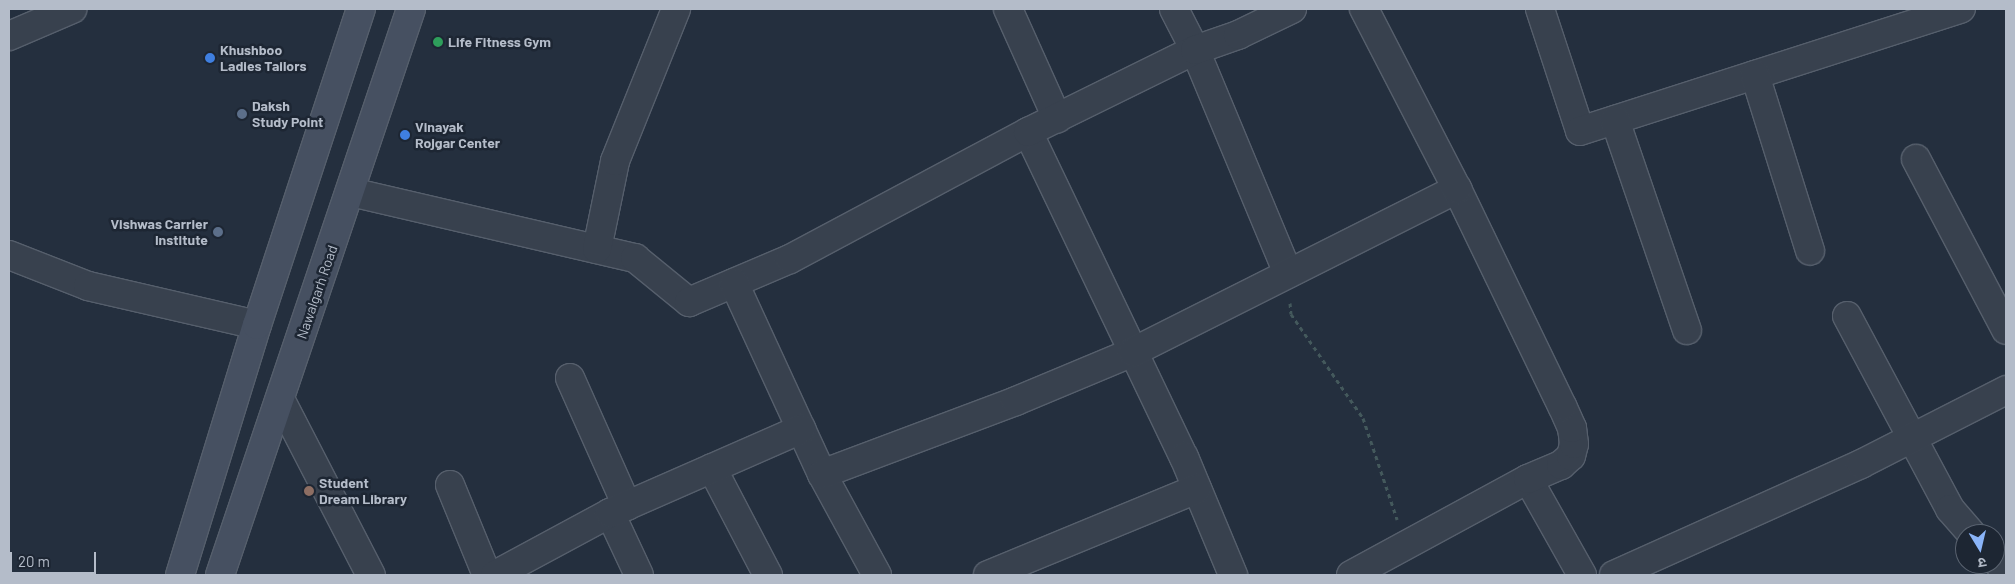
<!DOCTYPE html>
<meta charset="utf-8">
<style>
body{margin:0}
#map{position:relative;width:2015px;height:584px;overflow:hidden;background:#242f3e;font-family:Barlow,"Noto Sans Devanagari",sans-serif}
div>[style]{position:absolute}
.path>*{height:3px;margin-top:-1.5px;transform-origin:0;background:repeating-linear-gradient(90deg,#44595c 0 4px,transparent 0 8px)}
.roads{filter:drop-shadow(1px 0 #565f6c) drop-shadow(-1px 0 #565f6c) drop-shadow(0 1px #565f6c) drop-shadow(0 -1px #565f6c)}
.street>*{height:28px;margin:-14px;padding:0 14px;transform-origin:14px;border-radius:14px;background:#38414e}
.secondary>*{height:28px;margin:-14px;padding:0 14px;transform-origin:14px;border-radius:14px;background:#465061}
.dots>*{width:14px;height:14px;translate:-50% -50%;box-sizing:border-box;border:2px solid #1d2633;border-radius:50%}
span{translate:-50% -50%;white-space:nowrap;text-align:center;line-height:1.15;-webkit-text-stroke:5px #1d2633;paint-order:stroke}
.poi-label{font-size:14px;color:#b4bcc9;font-weight:700}
.left{translate:0 -50%;text-align:left}
.right{translate:-100% -50%;text-align:right}
.street-label{font-size:14px;color:#b4bcc9}
.frame{position:absolute;inset:0;border:10px solid #b4bcc9;pointer-events:none}
.north{position:absolute;left:1955px;top:524px;width:50px;height:50px;box-sizing:border-box;background:#1d2633;border:1px solid #59626f;border-radius:50%;rotate:171deg;font-size:14px;font-weight:700;line-height:20px;text-align:center;color:#b4bcc9}
.north::after{content:'';display:block;margin:auto;width:18px;height:22px;background:#8ab4f8;clip-path:polygon(50% 0,100% 100%,50% 72%,0 100%)}
.scale{position:absolute;left:10px;top:552px;width:86px;height:22px;box-sizing:border-box;border:2px solid #b4bcc9;border-top:0;padding-left:6px;font-size:15px;line-height:18px;white-space:nowrap;color:#b4bcc9;-webkit-text-stroke:4px #1d2633;paint-order:stroke}
</style>
<div id="map">
<div class="path">
<div style="left:1290px;top:303px;width:11px;rotate:85deg"></div>
<div style="left:1291px;top:314px;width:126px;rotate:55.3deg"></div>
<div style="left:1363px;top:418px;width:107px;rotate:71.4deg"></div>
</div>
<div class="roads">
<div class="street">
<div style="left:1008px;top:9px;width:120px;rotate:65.8deg"></div>
<div style="left:1174px;top:9px;width:46px;rotate:62.9deg"></div>
<div style="left:1195px;top:50px;width:242px;rotate:67.4deg"></div>
<div style="left:1540px;top:9px;width:128px;rotate:71.8deg"></div>
<div style="left:1580px;top:131px;width:400px;rotate:-17.8deg"></div>
<div style="left:9px;top:36px;width:69px;rotate:-23.2deg"></div>
<div style="left:1755px;top:75px;width:184px;rotate:72.6deg"></div>
<div style="left:1615px;top:120px;width:222px;rotate:71.1deg"></div>
<div style="left:1028px;top:132px;width:361px;rotate:64.4deg"></div>
<div style="left:1184px;top:457px;width:128px;rotate:67.4deg"></div>
<div style="left:1916px;top:159px;width:193px;rotate:62.2deg"></div>
<div style="left:351px;top:192px;width:292px;rotate:13.1deg"></div>
<div style="left:635px;top:258px;width:70px;rotate:39.2deg"></div>
<div style="left:689px;top:302px;width:110px;rotate:-23.1deg"></div>
<div style="left:790px;top:259px;width:270px;rotate:-28.1deg"></div>
<div style="left:1028px;top:132px;width:186px;rotate:-26.2deg"></div>
<div style="left:1195px;top:50px;width:46px;rotate:-19.2deg"></div>
<div style="left:1238px;top:35px;width:60px;rotate:-25.7deg"></div>
<div style="left:597px;top:249px;width:90px;rotate:-78.4deg"></div>
<div style="left:615px;top:161px;width:164px;rotate:-68.1deg"></div>
<div style="left:9px;top:255px;width:85px;rotate:21.4deg"></div>
<div style="left:88px;top:286px;width:173px;rotate:13deg"></div>
<div style="left:734px;top:283px;width:210px;rotate:65.3deg"></div>
<div style="left:822px;top:474px;width:115px;rotate:61.4deg"></div>
<div style="left:1847px;top:316px;width:219px;rotate:61.9deg"></div>
<div style="left:1950px;top:509px;width:33px;rotate:49deg"></div>
<div style="left:570px;top:378px;width:140px;rotate:66deg"></div>
<div style="left:280px;top:399px;width:198px;rotate:62.7deg"></div>
<div style="left:712px;top:468px;width:121px;rotate:62.4deg"></div>
<div style="left:822px;top:474px;width:207px;rotate:-20.6deg"></div>
<div style="left:1016px;top:401px;width:127px;rotate:-22.7deg"></div>
<div style="left:1133px;top:352px;width:363px;rotate:-26.7deg"></div>
<div style="left:1528px;top:479px;width:110px;rotate:60.6deg"></div>
<div style="left:450px;top:485px;width:97px;rotate:67.7deg"></div>
<div style="left:610px;top:513px;width:68px;rotate:64.9deg"></div>
<div style="left:1995px;top:559px;width:17px;rotate:50deg"></div>
<div style="left:495px;top:575px;width:131px;rotate:-28.3deg"></div>
<div style="left:610px;top:513px;width:209px;rotate:-23.7deg"></div>
<div style="left:988px;top:575px;width:226px;rotate:-22.4deg"></div>
<div style="left:1351px;top:575px;width:201px;rotate:-28.5deg"></div>
<div style="left:1528px;top:479px;width:36px;rotate:-23deg"></div>
<div style="left:1561px;top:465px;width:13px;rotate:-42deg"></div>
<div style="left:1571px;top:456px;width:12px;rotate:-76deg"></div>
<div style="left:1574px;top:444px;width:16px;rotate:-97deg"></div>
<div style="left:1572px;top:428px;width:24px;rotate:-114deg"></div>
<div style="left:1562px;top:406px;width:241px;rotate:-115.8deg"></div>
<div style="left:1457px;top:189px;width:203px;rotate:-117.3deg"></div>
<div style="left:1614px;top:575px;width:271px;rotate:-24.2deg"></div>
<div style="left:1861px;top:464px;width:163px;rotate:-27deg"></div>
</div>
<div class="secondary">
<div style="left:180px;top:575px;width:262px;rotate:-72.9deg"></div>
<div style="left:257px;top:325px;width:333px;rotate:-71.8deg"></div>
<div style="left:220px;top:575px;width:597px;rotate:-71.35deg"></div>
</div>
</div>
<div class="dots">
<div style="left:438px;top:42px;background:#2e9e5b"></div>
<div style="left:210px;top:58px;background:#3f7fe0"></div>
<div style="left:242px;top:114px;background:#5c6f8a"></div>
<div style="left:405px;top:135px;background:#3f7fe0"></div>
<div style="left:218px;top:232px;background:#5c6f8a"></div>
<div style="left:309px;top:491px;background:#8d6e63"></div>
</div>
<div class="poi-label">
<span class="left" style="left:448px;top:42px">Life Fitness Gym</span>
<span class="left" style="left:220px;top:58px">Khushboo<br>Ladies Tailors</span>
<span class="left" style="left:252px;top:114px">Daksh<br>Study Point</span>
<span class="left" style="left:415px;top:135px">Vinayak<br>Rojgar Center</span>
<span class="right" style="left:208px;top:232px">Vishwas Carrier<br>Institute</span>
<span class="left" style="left:319px;top:491px">Student<br>Dream Library</span>
</div>
<div class="street-label">
<span style="left:317px;top:292px;rotate:-71deg">Nawalgarh Road</span>
</div>
<div class="frame"></div>
<div class="north">उ</div>
<div class="scale">20 m</div>
</div>
